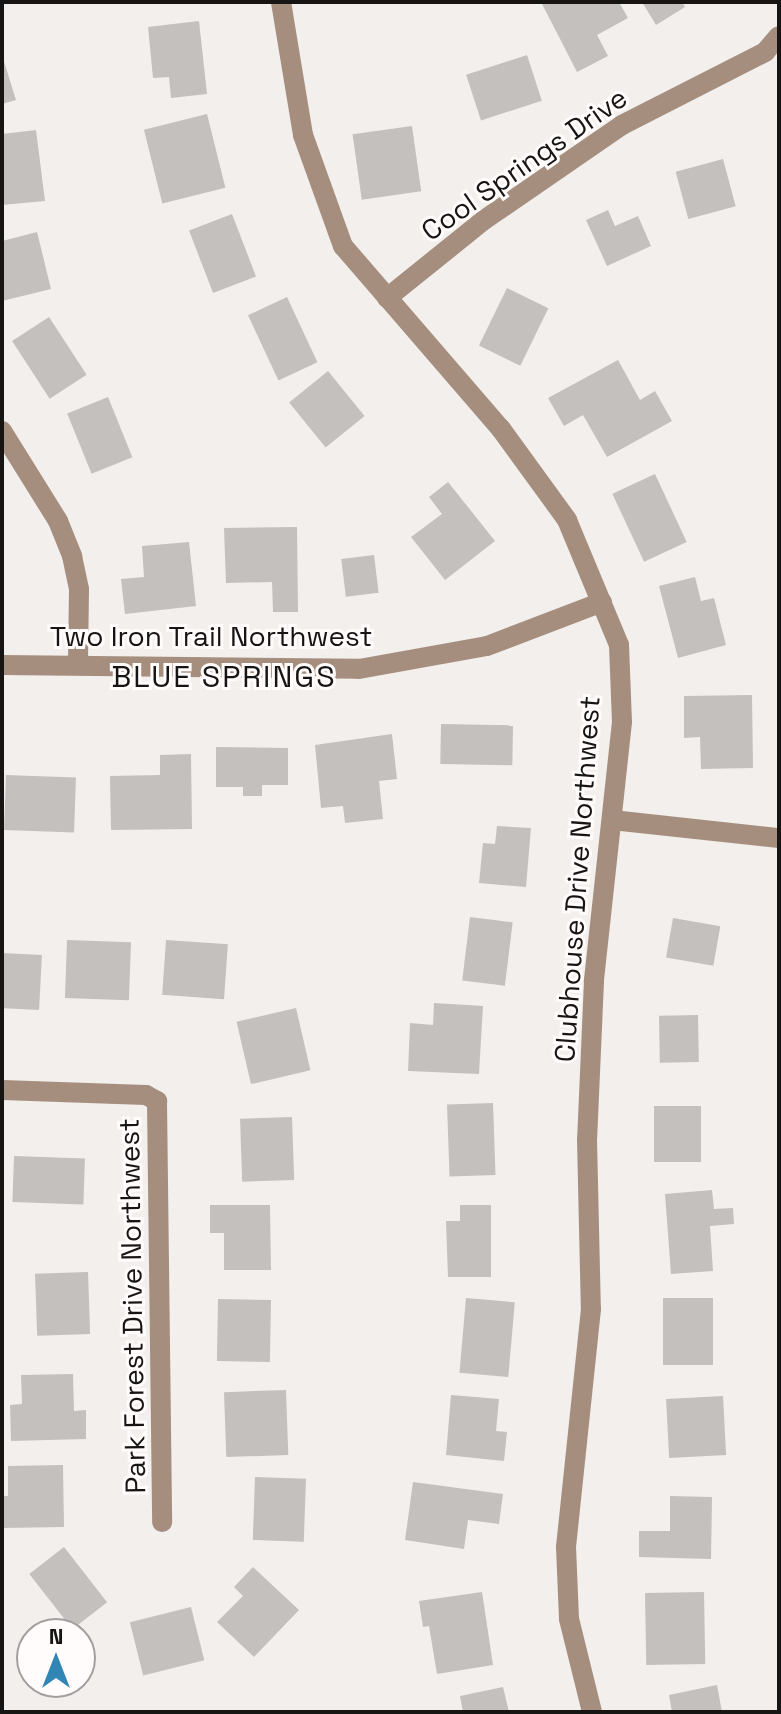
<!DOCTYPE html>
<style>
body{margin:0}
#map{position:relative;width:781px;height:1714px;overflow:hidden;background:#f2efec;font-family:"Space Grotesk",sans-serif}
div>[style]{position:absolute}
.building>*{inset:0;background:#c4c0be;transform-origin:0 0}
.minor>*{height:20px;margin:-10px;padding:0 10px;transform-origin:10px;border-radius:10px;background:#a58e7e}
span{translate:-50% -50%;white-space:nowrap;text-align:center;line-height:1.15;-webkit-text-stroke:6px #fffcfb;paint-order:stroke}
.street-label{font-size:28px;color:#161514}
.neighbourhood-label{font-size:30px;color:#161514;letter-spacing:2px}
.frame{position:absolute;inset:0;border:4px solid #161514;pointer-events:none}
.north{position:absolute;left:16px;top:1618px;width:80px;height:80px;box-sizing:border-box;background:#fffcfb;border:2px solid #a2a09f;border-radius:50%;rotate:0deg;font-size:22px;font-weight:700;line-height:32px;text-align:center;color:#161514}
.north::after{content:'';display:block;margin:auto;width:28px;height:36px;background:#3186b5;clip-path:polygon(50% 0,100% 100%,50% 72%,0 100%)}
</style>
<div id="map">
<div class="building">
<div style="clip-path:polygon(541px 2px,619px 2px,628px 18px,597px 35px,608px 56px,577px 72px)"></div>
<div style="clip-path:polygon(642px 2px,682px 2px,685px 7px,656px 25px)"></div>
<div style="clip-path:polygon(199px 21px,207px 94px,171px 98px,169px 77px,153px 78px,148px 27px)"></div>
<div style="clip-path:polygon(2px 55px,16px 100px,2px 104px)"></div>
<div style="left:527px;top:55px;width:48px;height:64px;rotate:72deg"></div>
<div style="left:207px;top:114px;width:76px;height:65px;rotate:76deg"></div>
<div style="left:412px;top:126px;width:66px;height:60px;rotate:82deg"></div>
<div style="clip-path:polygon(36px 130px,45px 201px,2px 205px,2px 134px)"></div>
<div style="left:723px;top:159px;width:49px;height:49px;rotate:75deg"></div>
<div style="clip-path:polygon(608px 210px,615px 226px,638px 216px,651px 246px,607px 266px,586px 220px)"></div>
<div style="left:232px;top:214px;width:67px;height:46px;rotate:69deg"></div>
<div style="clip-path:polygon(37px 232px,51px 289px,2px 301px,2px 241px)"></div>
<div style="left:507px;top:288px;width:46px;height:64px;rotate:26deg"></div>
<div style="left:287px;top:297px;width:72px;height:43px;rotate:65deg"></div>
<div style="left:49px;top:317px;width:69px;height:44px;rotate:57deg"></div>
<div style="clip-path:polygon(618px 360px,640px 400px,655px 391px,672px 421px,607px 457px,583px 415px,564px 426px,548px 398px)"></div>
<div style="left:328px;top:371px;width:58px;height:50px;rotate:51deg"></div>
<div style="left:108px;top:397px;width:65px;height:44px;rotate:68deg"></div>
<div style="left:655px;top:474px;width:75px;height:47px;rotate:65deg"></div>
<div style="clip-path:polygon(448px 482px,495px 541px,445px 580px,411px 537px,442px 514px,429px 497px)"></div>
<div style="clip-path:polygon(297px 527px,298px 612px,273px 612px,272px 582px,226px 583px,224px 528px)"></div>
<div style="clip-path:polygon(189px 542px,196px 606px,125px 614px,121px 579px,144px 577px,142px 546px)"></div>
<div style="left:374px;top:555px;width:38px;height:33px;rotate:83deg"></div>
<div style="clip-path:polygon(695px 577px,701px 601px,714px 598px,726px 645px,678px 658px,659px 586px)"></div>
<div style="clip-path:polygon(752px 695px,753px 768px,701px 769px,700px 737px,684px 738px,684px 696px)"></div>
<div style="left:441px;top:724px;width:72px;height:40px;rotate:1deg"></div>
<div style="clip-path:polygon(392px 734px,397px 779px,379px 781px,383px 819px,345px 823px,343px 806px,321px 808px,315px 745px)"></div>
<div style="clip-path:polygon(216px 747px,288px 748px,288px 785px,262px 785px,262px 796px,243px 796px,243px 787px,216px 787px)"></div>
<div style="clip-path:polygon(191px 754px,192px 829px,111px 830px,110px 776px,160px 775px,160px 755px)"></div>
<div style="left:6px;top:775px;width:70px;height:55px;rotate:2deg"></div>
<div style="clip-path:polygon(497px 826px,531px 828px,526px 887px,479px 883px,483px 843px,495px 844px)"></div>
<div style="left:470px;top:917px;width:43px;height:64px;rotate:7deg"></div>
<div style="left:673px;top:918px;width:48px;height:40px;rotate:10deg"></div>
<div style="left:67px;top:940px;width:64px;height:58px;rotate:2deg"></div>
<div style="left:166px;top:940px;width:62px;height:55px;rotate:4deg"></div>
<div style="left:2px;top:953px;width:40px;height:55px;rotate:3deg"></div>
<div style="clip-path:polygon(434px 1003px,483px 1006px,479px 1074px,408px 1071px,410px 1023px,433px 1025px)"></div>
<div style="left:296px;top:1008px;width:64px;height:61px;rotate:77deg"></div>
<div style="left:698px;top:1015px;width:47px;height:39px;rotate:89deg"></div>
<div style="left:493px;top:1103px;width:72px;height:46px;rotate:88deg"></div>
<div style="left:654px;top:1106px;width:47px;height:56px"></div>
<div style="left:292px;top:1117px;width:63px;height:52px;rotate:88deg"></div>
<div style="left:14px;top:1156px;width:71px;height:46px;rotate:2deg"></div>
<div style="clip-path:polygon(712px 1190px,714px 1209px,733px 1208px,734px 1224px,710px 1226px,713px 1271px,671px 1274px,665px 1194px)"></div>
<div style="clip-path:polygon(210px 1205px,270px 1205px,271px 1270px,224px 1270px,224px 1233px,210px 1233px)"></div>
<div style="clip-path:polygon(460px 1205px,491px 1205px,491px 1277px,448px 1277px,446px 1221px,460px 1221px)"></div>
<div style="left:88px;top:1272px;width:62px;height:53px;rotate:88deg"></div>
<div style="left:466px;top:1298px;width:49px;height:75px;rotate:5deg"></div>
<div style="left:663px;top:1298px;width:50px;height:67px"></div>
<div style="left:218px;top:1299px;width:53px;height:62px;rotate:1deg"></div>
<div style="clip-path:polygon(73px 1374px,74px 1411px,86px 1410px,86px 1439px,11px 1441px,10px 1405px,22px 1404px,21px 1375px)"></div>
<div style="left:286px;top:1390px;width:65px;height:62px;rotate:88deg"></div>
<div style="clip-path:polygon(451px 1395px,499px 1399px,496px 1431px,507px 1432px,504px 1461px,446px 1455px)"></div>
<div style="left:723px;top:1396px;width:59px;height:57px;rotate:87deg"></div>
<div style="clip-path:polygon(63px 1465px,64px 1527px,2px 1528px,2px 1496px,8px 1496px,8px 1466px)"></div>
<div style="left:255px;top:1477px;width:51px;height:63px;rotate:2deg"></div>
<div style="clip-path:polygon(413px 1482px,503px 1494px,499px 1524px,468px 1520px,464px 1549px,405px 1540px)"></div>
<div style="clip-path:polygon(670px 1496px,712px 1497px,711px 1559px,639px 1557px,639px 1531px,670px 1531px)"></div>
<div style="left:64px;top:1547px;width:70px;height:44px;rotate:52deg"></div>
<div style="clip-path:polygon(253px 1567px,299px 1610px,254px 1657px,217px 1622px,243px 1596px,234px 1587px)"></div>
<div style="clip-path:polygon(482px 1592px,493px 1665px,437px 1674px,429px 1626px,423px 1627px,419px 1601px)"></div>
<div style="left:704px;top:1592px;width:72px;height:59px;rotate:89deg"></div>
<div style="left:191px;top:1607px;width:55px;height:63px;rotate:76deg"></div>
<div style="clip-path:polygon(717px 1685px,722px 1712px,672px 1712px,669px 1695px)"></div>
<div style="clip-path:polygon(503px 1687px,509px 1712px,463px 1712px,460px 1696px)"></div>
</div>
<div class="minor">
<div style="left:281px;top:2px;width:135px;rotate:80.6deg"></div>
<div style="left:303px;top:135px;width:118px;rotate:70.2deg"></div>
<div style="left:343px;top:246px;width:242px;rotate:49.2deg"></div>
<div style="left:501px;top:429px;width:112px;rotate:54deg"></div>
<div style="left:567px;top:520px;width:135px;rotate:67.4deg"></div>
<div style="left:619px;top:645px;width:77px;rotate:87.8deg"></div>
<div style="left:622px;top:722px;width:261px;rotate:96.2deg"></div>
<div style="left:594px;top:981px;width:158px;rotate:92.5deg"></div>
<div style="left:587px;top:1139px;width:170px;rotate:88.7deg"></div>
<div style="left:591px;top:1309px;width:239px;rotate:96deg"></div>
<div style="left:566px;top:1547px;width:72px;rotate:87.6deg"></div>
<div style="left:569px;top:1619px;width:96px;rotate:76.1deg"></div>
<div style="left:387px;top:298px;width:124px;rotate:-38.8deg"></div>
<div style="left:484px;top:220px;width:168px;rotate:-34.5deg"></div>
<div style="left:622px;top:125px;width:161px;rotate:-27deg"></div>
<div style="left:765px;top:52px;width:21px;rotate:-49deg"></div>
<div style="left:2px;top:431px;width:106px;rotate:58.1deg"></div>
<div style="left:58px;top:521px;width:38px;rotate:68deg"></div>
<div style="left:72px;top:556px;width:34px;rotate:78deg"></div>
<div style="left:79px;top:589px;width:76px;rotate:90.8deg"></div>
<div style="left:2px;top:665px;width:357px;rotate:0.6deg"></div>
<div style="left:359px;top:669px;width:130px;rotate:-10.2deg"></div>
<div style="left:487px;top:646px;width:123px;rotate:-20.9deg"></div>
<div style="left:612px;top:820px;width:168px;rotate:6.2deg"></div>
<div style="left:2px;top:1090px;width:144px;rotate:2deg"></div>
<div style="left:146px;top:1095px;width:13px;rotate:29deg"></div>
<div style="left:157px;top:1101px;width:421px;rotate:89.3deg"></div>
</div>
<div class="street-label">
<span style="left:524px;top:164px;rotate:-35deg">Cool Springs Drive</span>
<span style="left:211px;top:636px">Two Iron Trail Northwest</span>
<span style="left:577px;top:879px;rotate:-86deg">Clubhouse Drive Northwest</span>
<span style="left:132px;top:1306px;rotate:-91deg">Park Forest Drive Northwest</span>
</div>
<div class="neighbourhood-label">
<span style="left:224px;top:677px">BLUE SPRINGS</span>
</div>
<div class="frame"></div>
<div class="north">N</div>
</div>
